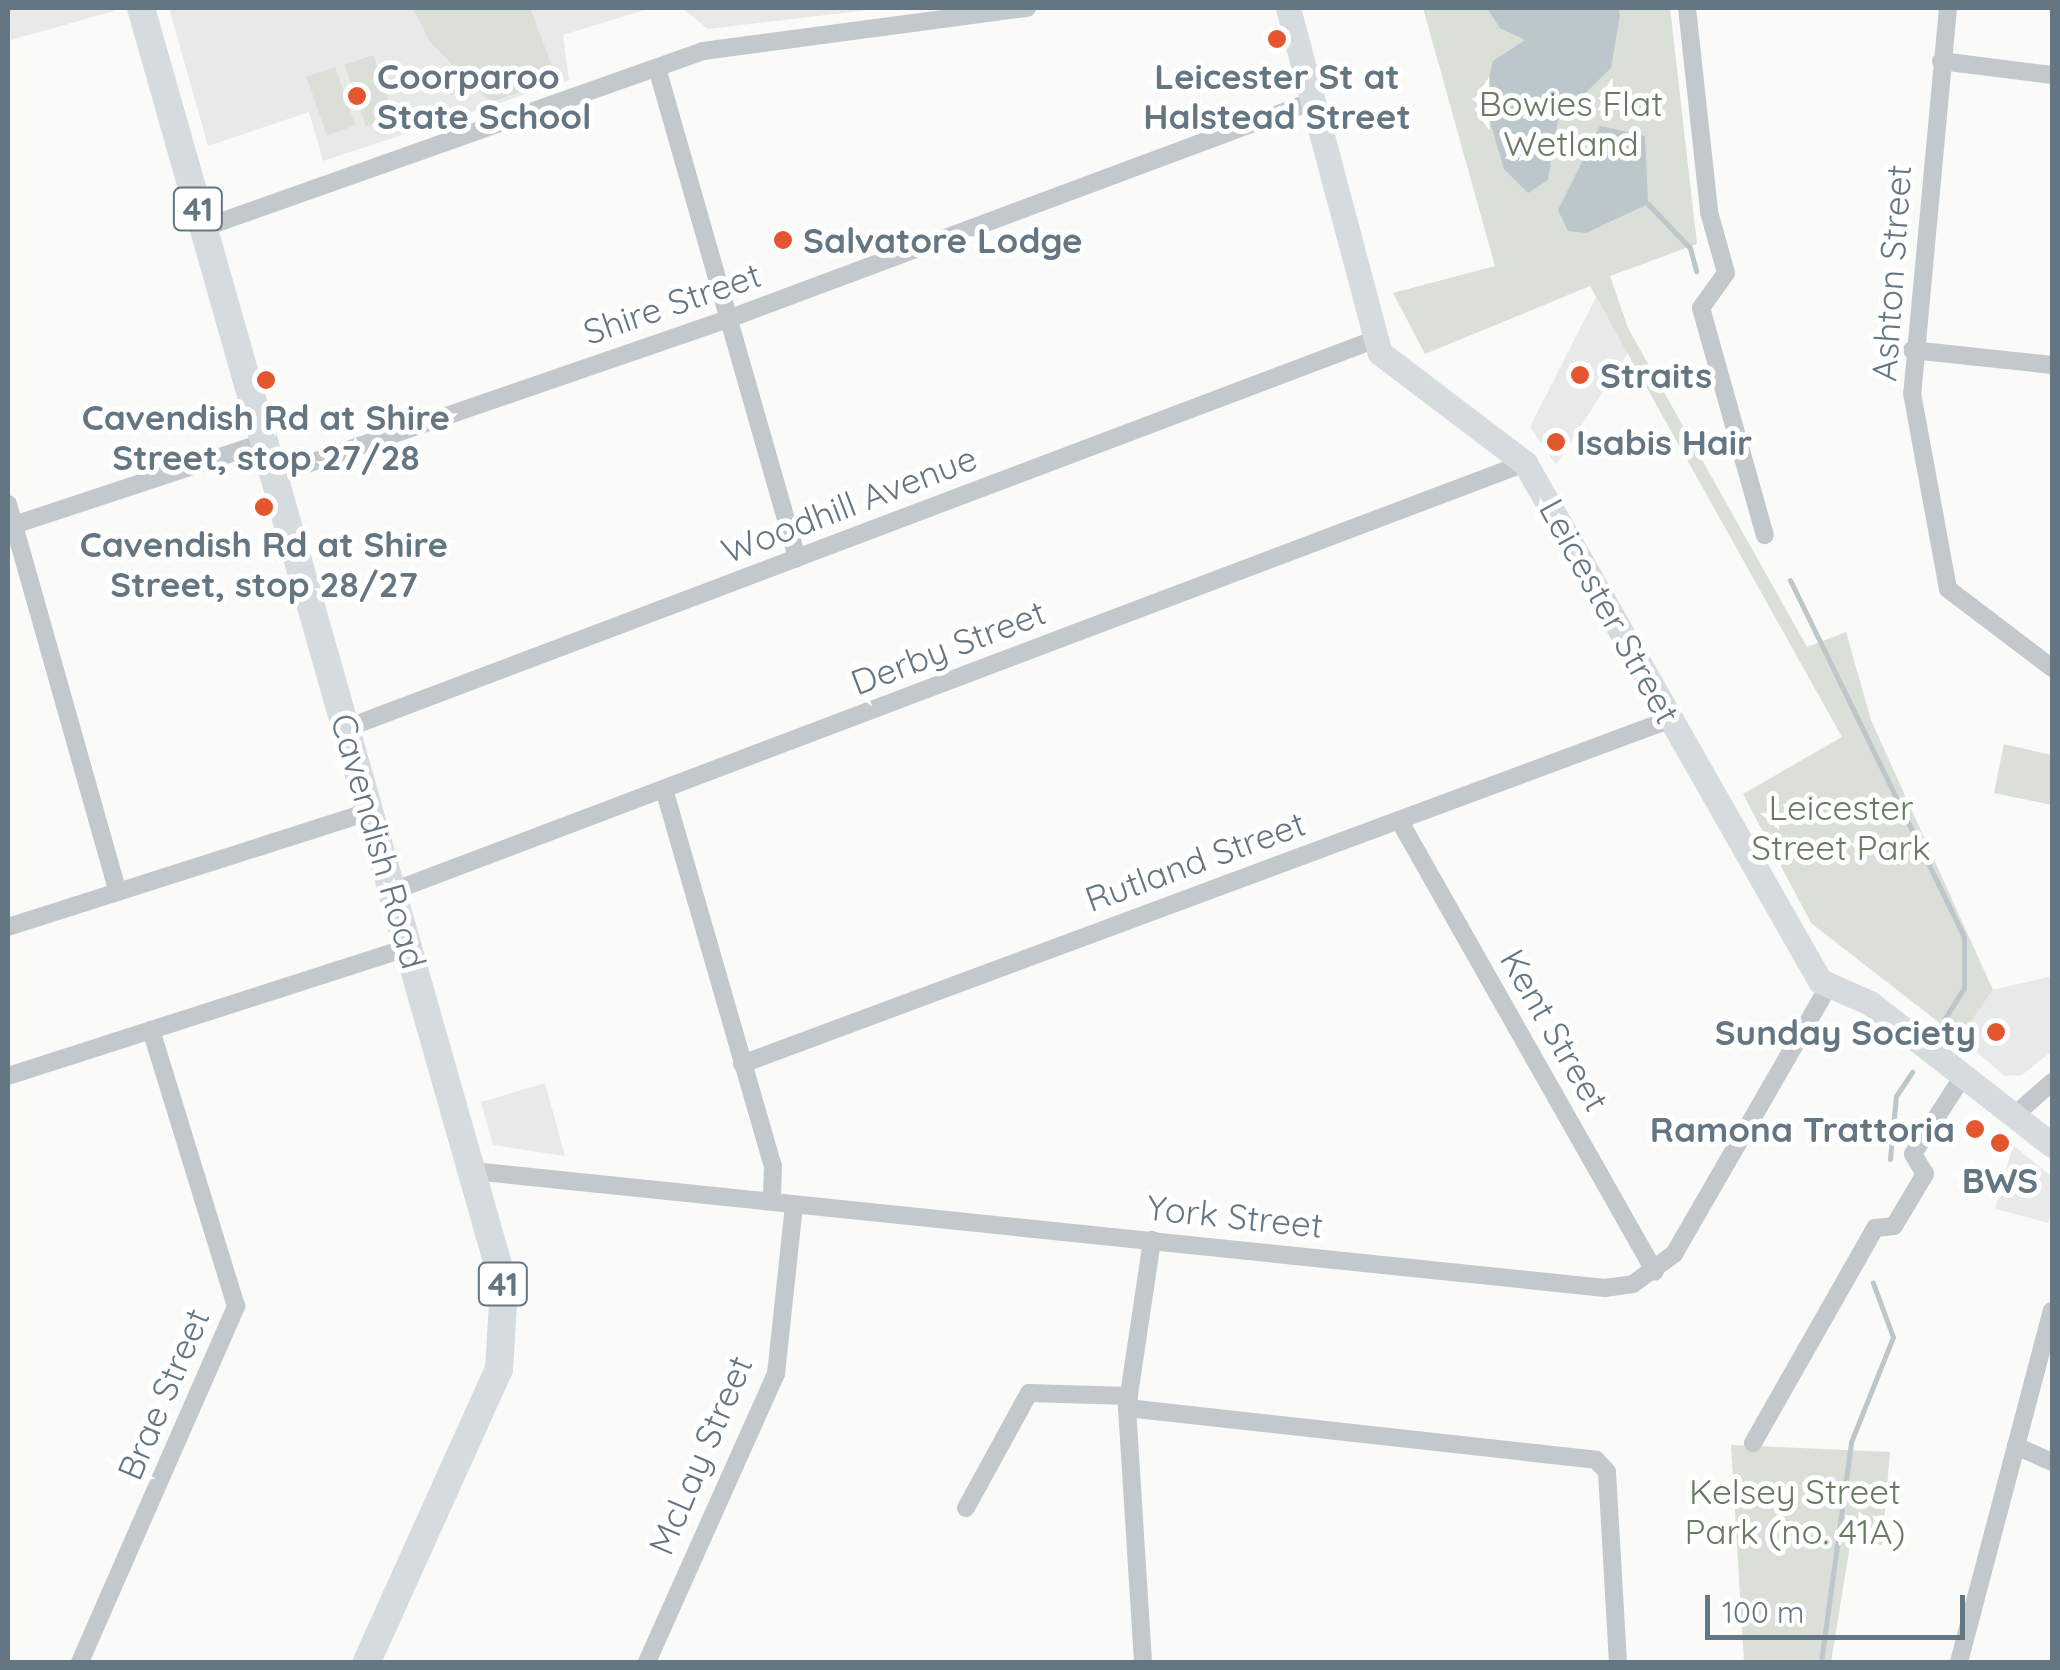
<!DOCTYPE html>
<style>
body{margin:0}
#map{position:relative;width:2060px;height:1670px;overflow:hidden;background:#fafaf8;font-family:Quicksand,sans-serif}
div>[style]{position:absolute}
.built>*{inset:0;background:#e8e9e9}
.green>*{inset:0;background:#dadfd7;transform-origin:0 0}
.water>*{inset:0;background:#bbc7cb}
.stream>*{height:5px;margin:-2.5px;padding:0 2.5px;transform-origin:2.5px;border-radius:2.5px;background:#bbc7cb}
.street>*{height:18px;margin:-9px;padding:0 9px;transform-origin:9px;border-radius:9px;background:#c3c8cc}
.secondary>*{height:25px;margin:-12.5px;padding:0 12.5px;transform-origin:12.5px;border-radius:12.5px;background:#d6dbdf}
.primary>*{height:28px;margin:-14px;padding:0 14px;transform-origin:14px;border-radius:14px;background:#d6dbdf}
.dots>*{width:28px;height:28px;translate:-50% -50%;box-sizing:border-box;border:5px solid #fff;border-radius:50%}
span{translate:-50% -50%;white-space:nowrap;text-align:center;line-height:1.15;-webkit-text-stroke:10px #fff;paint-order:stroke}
.shield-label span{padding:2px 8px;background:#fff;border:2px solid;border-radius:8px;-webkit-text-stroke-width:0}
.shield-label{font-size:32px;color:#657683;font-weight:700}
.poi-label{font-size:35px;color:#657683;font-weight:700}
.left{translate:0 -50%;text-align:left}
.right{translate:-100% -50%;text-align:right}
.park-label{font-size:35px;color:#687a64}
.street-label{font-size:35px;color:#657683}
.frame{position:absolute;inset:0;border:10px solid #657683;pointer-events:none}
.scale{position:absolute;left:1705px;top:1595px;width:260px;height:45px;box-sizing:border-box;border:5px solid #657683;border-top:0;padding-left:12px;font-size:30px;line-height:35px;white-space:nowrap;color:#657683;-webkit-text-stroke:8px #fff;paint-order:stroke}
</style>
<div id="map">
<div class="built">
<div style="clip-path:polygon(8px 8px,113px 8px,114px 11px,11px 40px)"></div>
<div style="clip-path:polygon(169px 8px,651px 8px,563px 35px,569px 80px,323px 161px,309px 112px,208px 146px)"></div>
<div style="clip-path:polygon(682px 8px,885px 8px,708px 29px)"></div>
<div style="clip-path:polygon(1596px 297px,1628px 353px,1556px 465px,1530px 427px)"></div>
<div style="clip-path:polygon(2052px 976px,2052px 1051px,2022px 1075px,2005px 1076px,1959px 1038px,1993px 990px)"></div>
<div style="clip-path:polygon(545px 1083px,565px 1156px,493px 1145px,481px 1102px)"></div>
<div style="clip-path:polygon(2013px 1145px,2052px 1177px,2049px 1223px,1995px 1209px)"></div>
</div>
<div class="green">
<div style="clip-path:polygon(413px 8px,530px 8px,557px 79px,491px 102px,429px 41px)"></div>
<div style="clip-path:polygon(1423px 8px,1670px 8px,1697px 244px,1610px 276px,1628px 328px,1807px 647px,1846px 632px,1871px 720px,1993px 990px,1959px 1038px,1811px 923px,1743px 794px,1842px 737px,1590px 286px,1425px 354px,1393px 293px,1495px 266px)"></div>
<div style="left:373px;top:55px;width:65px;height:30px;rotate:71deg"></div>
<div style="left:335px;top:67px;width:62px;height:30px;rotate:71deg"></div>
<div style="clip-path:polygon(2004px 744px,2052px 755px,2052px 805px,1994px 793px)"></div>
<div style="clip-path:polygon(1731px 1445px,1890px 1452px,1882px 1545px,1851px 1539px,1831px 1662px,1744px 1662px)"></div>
</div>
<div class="water">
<div style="clip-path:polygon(1487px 8px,1618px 8px,1620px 15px,1611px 68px,1558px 120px,1548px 180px,1528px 193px,1504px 169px,1484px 101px,1493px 61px,1525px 40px,1500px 28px)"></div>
<div style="clip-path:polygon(1600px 126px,1645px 136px,1648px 204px,1586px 233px,1568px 231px,1558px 210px)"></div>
</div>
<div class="stream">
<div style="left:1648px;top:204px;width:61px;rotate:46.3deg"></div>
<div style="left:1690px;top:248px;width:24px;rotate:75deg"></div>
<div style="left:1790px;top:580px;width:397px;rotate:64deg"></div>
<div style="left:1964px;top:937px;width:51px;rotate:90deg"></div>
<div style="left:1964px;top:988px;width:45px;rotate:122.3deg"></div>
<div style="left:1890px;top:1159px;width:63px;rotate:-84.6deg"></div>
<div style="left:1896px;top:1096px;width:29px;rotate:-56deg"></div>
<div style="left:1821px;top:1662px;width:222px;rotate:-82.2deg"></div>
<div style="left:1851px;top:1442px;width:113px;rotate:-68.2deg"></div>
<div style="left:1893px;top:1337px;width:58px;rotate:-110.3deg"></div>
</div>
<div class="street">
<div style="left:1687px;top:8px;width:205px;rotate:83.8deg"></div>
<div style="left:1709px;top:212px;width:63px;rotate:74.4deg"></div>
<div style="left:1726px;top:273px;width:43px;rotate:125.5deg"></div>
<div style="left:1701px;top:308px;width:236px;rotate:74.3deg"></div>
<div style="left:1948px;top:8px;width:387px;rotate:95.3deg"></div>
<div style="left:1912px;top:393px;width:199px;rotate:79.6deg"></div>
<div style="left:1948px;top:589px;width:131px;rotate:37.2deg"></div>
<div style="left:1941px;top:61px;width:112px;rotate:7.2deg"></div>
<div style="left:657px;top:68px;width:510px;rotate:74.05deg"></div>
<div style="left:203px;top:228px;width:530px;rotate:-19.49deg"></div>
<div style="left:703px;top:51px;width:327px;rotate:-7.6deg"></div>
<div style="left:1912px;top:350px;width:141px;rotate:6.1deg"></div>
<div style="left:275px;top:475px;width:479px;rotate:-19deg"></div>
<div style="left:728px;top:319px;width:624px;rotate:-20.44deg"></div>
<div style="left:8px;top:504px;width:403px;rotate:74.2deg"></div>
<div style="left:8px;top:527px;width:271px;rotate:-18.3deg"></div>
<div style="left:347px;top:728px;width:1097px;rotate:-20.71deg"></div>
<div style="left:664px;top:789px;width:392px;rotate:73.9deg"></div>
<div style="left:773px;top:1166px;width:31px;rotate:92deg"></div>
<div style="left:1399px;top:820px;width:519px;rotate:60.47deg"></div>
<div style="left:393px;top:891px;width:1210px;rotate:-20.71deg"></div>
<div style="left:8px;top:927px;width:381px;rotate:-17.7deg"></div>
<div style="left:742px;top:1064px;width:991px;rotate:-20.37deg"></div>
<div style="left:8px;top:1076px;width:421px;rotate:-17.8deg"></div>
<div style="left:2016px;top:1114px;width:48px;rotate:-41.6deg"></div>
<div style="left:473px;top:1171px;width:1138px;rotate:5.9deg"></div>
<div style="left:1605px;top:1288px;width:28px;rotate:-8deg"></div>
<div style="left:1633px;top:1284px;width:51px;rotate:-36.2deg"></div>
<div style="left:1674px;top:1254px;width:308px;rotate:-60deg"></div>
<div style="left:1127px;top:1408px;width:472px;rotate:6.3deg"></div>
<div style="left:1596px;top:1460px;width:16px;rotate:47deg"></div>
<div style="left:1607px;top:1472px;width:190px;rotate:86.7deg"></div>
<div style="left:1753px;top:1443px;width:247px;rotate:-60.4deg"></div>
<div style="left:1875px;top:1228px;width:19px;rotate:-6deg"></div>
<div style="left:1894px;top:1226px;width:61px;rotate:-59.2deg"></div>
<div style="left:1925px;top:1174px;width:23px;rotate:-121deg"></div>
<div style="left:1913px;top:1154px;width:96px;rotate:-57.3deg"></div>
<div style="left:2016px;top:1446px;width:39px;rotate:24deg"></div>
<div style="left:966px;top:1508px;width:131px;rotate:-61.3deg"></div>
<div style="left:1029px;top:1393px;width:100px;rotate:1.7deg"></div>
<div style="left:80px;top:1662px;width:389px;rotate:-66.3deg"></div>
<div style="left:236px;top:1306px;width:289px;rotate:-107.1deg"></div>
<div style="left:647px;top:1662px;width:316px;rotate:-65.9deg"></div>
<div style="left:776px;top:1374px;width:169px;rotate:-83.9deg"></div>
<div style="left:1143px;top:1662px;width:255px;rotate:-93.6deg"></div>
<div style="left:1127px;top:1408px;width:170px;rotate:-81.5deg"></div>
<div style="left:1959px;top:1662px;width:363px;rotate:-75.2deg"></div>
</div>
<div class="secondary">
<div style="left:1288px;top:8px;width:357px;rotate:75.1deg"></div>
<div style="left:1380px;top:353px;width:182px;rotate:37.2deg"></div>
<div style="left:1525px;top:463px;width:596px;rotate:60.34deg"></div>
<div style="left:1820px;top:981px;width:55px;rotate:23.7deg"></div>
<div style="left:1870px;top:1003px;width:231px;rotate:38deg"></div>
</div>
<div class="primary">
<div style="left:141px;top:8px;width:1329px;rotate:74.14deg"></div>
<div style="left:504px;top:1286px;width:83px;rotate:93.4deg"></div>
<div style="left:499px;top:1369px;width:321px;rotate:114.3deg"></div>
</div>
<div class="dots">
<div style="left:1277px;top:39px;background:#e4572e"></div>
<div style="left:357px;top:96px;background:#e4572e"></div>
<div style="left:783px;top:240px;background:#e4572e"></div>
<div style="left:1580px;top:375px;background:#e4572e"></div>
<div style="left:266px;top:380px;background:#e4572e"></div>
<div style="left:1556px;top:442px;background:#e4572e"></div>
<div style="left:264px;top:507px;background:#e4572e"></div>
<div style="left:1996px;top:1032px;background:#e4572e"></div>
<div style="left:1975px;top:1129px;background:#e4572e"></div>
<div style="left:2000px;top:1143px;background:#e4572e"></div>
</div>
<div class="shield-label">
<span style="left:198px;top:209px">41</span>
<span style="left:503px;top:1284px">41</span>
</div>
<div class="poi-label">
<span class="left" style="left:377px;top:96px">Coorparoo<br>State School</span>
<span style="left:1277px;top:96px">Leicester St at<br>Halstead Street</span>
<span class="left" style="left:803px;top:240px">Salvatore Lodge</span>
<span class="left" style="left:1600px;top:375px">Straits</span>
<span style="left:266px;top:437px">Cavendish Rd at Shire<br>Street, stop 27/28</span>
<span class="left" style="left:1576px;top:442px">Isabis Hair</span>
<span style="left:264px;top:564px">Cavendish Rd at Shire<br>Street, stop 28/27</span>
<span class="right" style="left:1976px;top:1032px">Sunday Society</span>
<span class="right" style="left:1955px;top:1129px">Ramona Trattoria</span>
<span style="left:2000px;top:1180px">BWS</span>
</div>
<div class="park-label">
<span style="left:1571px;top:123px">Bowies Flat<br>Wetland</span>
<span style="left:1841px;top:827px">Leicester<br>Street Park</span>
<span style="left:1795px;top:1511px">Kelsey Street<br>Park (no. 41A)</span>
</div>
<div class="street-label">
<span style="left:1891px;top:273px;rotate:-86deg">Ashton Street</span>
<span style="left:672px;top:303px;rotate:-19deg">Shire Street</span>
<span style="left:849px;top:504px;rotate:-21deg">Woodhill Avenue</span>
<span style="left:1610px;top:611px;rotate:61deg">Leicester Street</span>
<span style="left:948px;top:647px;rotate:-21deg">Derby Street</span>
<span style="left:379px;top:841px;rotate:74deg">Cavendish Road</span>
<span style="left:1195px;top:861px;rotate:-20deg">Rutland Street</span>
<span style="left:1555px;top:1030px;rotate:60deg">Kent Street</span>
<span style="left:1235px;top:1216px;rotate:6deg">York Street</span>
<span style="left:163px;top:1394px;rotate:-67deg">Brae Street</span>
<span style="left:700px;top:1455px;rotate:-67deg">McLay Street</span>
</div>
<div class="frame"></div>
<div class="scale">100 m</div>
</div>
